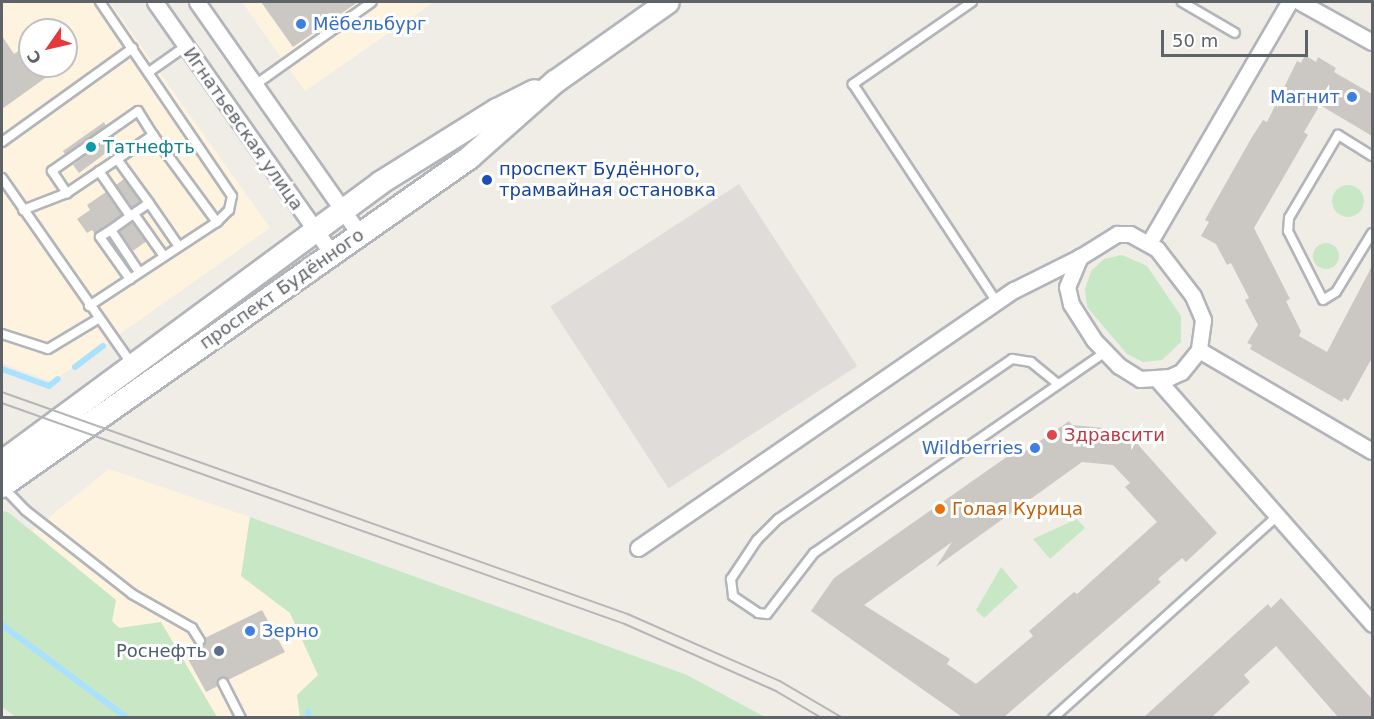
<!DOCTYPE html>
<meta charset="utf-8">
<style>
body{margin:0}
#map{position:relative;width:1374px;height:719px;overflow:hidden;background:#f0ede7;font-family:"DejaVu Sans",sans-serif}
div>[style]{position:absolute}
.commercial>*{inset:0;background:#fdf3df}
.industrial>*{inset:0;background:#dfdcd9;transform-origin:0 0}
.green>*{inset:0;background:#c8e7c5}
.round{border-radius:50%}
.stream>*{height:6px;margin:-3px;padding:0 3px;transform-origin:3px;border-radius:3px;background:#aae2fd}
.building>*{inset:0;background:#cbc8c3;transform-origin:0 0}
.roads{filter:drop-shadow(2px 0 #b2b5b9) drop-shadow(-2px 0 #b2b5b9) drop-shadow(0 2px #b2b5b9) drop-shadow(0 -2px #b2b5b9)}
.lane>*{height:8px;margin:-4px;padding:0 4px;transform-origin:4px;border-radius:4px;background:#fff}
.street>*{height:15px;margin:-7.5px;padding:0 7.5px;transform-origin:7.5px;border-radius:7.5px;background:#fff}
.secondary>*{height:22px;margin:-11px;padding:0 11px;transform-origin:11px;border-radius:11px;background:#fff}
.tram>*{height:1.5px;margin:-0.75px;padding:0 0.75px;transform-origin:0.75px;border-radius:0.75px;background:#b5b6b7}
.dots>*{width:16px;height:16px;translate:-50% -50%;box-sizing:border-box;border:3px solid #fff;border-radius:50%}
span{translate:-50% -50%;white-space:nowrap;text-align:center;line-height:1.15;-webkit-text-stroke:6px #fff;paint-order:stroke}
.shop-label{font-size:18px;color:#366cbe}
.left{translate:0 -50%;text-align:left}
.right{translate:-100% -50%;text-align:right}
.street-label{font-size:18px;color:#5e6367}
.culture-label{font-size:18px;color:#0d838f}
.transit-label{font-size:18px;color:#164399}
.health-label{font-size:18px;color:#be3a42}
.food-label{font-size:18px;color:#c56008}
.service-label{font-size:18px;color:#4e5e75}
.frame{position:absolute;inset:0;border:3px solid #5e6367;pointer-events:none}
.north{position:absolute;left:18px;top:18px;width:60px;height:60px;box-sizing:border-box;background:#fff;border:2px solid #bfc1c2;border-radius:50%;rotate:236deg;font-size:16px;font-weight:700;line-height:24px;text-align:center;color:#5e6367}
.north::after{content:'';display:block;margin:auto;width:21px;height:27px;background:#e6373c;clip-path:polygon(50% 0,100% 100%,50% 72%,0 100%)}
.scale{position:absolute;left:1161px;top:30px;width:147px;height:27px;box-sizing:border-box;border:3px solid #5e6367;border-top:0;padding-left:8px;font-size:18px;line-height:21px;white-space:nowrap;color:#5e6367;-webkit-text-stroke:4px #fff;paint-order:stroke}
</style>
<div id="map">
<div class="commercial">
<div style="clip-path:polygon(evenodd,2px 2px,110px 2px,270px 228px,52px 382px,2px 363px,2px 2px,30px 30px,66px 30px,66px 66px,30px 66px,30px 30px)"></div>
<div style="clip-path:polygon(242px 2px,434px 2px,305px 91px)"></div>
<div style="clip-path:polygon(109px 469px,250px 517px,241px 576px,290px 613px,319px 676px,297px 695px,300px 717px,217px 717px,161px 623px,120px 628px,112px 622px,115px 599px,32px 531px)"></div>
</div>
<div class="industrial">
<div style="left:739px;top:184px;width:217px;height:225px;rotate:57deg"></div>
</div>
<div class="green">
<div class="round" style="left:1332px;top:185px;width:32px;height:32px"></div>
<div class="round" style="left:1313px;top:243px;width:26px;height:26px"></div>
<div style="clip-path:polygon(1122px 255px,1147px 266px,1181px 316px,1181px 342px,1162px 360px,1143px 362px,1127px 354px,1087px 307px,1085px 289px,1091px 271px,1104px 259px)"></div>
<div style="clip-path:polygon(2px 511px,8px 512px,116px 600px,112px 621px,119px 628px,161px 622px,217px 717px,17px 718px,2px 707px)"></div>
<div style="clip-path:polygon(250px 517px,687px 675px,765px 717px,300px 717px,297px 695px,318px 675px,290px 613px,241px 576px)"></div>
<div style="clip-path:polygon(1077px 519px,1085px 528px,1050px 559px,1033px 539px)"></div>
<div style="clip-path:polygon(1001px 567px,1018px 587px,984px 618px,976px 610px)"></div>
</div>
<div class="stream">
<div style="left:75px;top:367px;width:35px;rotate:-37deg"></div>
<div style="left:2px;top:369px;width:50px;rotate:19.9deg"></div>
<div style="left:49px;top:386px;width:11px;rotate:-38deg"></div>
<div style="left:2px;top:625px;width:156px;rotate:36.6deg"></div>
<div style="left:308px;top:712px;width:6px;rotate:81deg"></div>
</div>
<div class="building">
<div style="clip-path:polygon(261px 2px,358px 2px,293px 47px)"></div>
<div style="clip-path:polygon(2px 36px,14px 54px,30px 43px,30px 66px,62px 66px,2px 109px)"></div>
<div style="clip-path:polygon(1305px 55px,1316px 62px,1318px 57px,1336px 68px,1334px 72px,1372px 94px,1372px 136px,1320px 105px,1304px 132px,1308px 135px,1254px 228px,1290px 299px,1286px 301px,1301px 331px,1299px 336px,1327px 352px,1372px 266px,1372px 358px,1348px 401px,1344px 398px,1342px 402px,1250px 349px,1252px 345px,1247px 343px,1258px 325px,1245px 300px,1249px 298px,1231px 263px,1227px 265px,1216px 244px,1201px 236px,1209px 222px,1205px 220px,1252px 137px,1263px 120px,1267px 122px,1297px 61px,1301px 63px)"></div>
<div style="clip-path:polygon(104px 122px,106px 126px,65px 154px,63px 151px)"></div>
<div style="left:113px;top:135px;width:10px;height:50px;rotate:53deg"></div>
<div style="left:124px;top:179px;width:29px;height:10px;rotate:54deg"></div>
<div style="clip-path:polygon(106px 192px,122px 215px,95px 234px,92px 230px,87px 233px,77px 219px,90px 210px,87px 205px)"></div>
<div style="left:132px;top:222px;width:24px;height:16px;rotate:54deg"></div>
<div style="clip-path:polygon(evenodd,1069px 421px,1072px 425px,1125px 430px,1217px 533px,1186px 562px,1182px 558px,1158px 579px,1161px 582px,1004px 717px,962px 717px,811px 611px,834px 578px,1021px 447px,1024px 452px,1069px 421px,1082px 462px,1113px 465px,1130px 483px,1125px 487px,1157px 522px,1077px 594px,1074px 592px,1029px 631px,1033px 636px,976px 684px,947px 664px,950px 659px,864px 605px,952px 542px,936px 567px,1082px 462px)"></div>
<div style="clip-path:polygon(1281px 598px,1372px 699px,1372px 717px,1338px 717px,1276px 646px,1244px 675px,1250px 682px,1212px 717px,1144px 717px,1268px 604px,1271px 608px)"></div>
<div style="clip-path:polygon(262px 610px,285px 652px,228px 680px,221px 677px,218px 686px,206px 692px,183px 650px,195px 644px,203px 646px,205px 638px)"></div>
</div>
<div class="roads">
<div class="lane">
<div style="left:972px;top:2px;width:145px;rotate:145.4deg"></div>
<div style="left:853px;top:84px;width:261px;rotate:56.6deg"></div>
<div style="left:1182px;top:2px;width:61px;rotate:30.3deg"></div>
<div style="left:149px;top:72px;width:45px;rotate:-35.1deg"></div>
<div style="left:255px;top:85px;width:143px;rotate:-35.4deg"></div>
<div style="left:153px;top:135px;width:108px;rotate:53.7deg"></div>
<div style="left:2px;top:142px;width:161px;rotate:-35.7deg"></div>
<div style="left:1372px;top:156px;width:40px;rotate:-148deg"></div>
<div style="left:1338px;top:135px;width:96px;rotate:120.6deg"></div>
<div style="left:1289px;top:218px;width:13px;rotate:94deg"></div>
<div style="left:1288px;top:231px;width:77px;rotate:63.1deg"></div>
<div style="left:1323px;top:300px;width:15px;rotate:-32deg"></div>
<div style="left:1336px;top:292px;width:69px;rotate:-58.6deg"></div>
<div style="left:117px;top:159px;width:54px;rotate:54deg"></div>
<div style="left:99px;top:171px;width:55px;rotate:55.4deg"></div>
<div style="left:2px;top:178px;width:226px;rotate:55.1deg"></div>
<div style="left:23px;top:210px;width:47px;rotate:-21.1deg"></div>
<div style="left:67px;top:193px;width:104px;rotate:-34deg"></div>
<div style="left:153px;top:135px;width:28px;rotate:-122deg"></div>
<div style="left:138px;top:111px;width:105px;rotate:145.1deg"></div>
<div style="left:52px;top:171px;width:27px;rotate:56deg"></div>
<div style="left:134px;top:214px;width:50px;rotate:54.7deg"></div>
<div style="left:111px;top:230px;width:13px;rotate:148deg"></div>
<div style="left:100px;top:237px;width:52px;rotate:54.5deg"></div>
<div style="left:139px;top:272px;width:50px;rotate:-123.7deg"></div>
<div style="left:111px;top:230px;width:24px;rotate:-36deg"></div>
<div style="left:130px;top:216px;width:23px;rotate:-34deg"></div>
<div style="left:149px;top:203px;width:51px;rotate:55.4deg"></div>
<div style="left:89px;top:306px;width:153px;rotate:-33.3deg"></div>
<div style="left:217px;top:222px;width:17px;rotate:-45deg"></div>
<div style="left:229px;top:210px;width:14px;rotate:-78deg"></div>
<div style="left:232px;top:196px;width:235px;rotate:-124.2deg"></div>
<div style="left:2px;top:334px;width:48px;rotate:18.1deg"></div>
<div style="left:48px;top:349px;width:58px;rotate:-31deg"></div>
<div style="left:1058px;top:384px;width:35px;rotate:-141deg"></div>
<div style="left:1031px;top:362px;width:19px;rotate:-171deg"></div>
<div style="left:1012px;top:359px;width:283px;rotate:145.6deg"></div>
<div style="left:778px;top:519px;width:30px;rotate:135deg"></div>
<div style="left:757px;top:540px;width:47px;rotate:123.7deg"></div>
<div style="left:731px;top:579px;width:17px;rotate:83deg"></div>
<div style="left:733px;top:596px;width:30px;rotate:34deg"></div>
<div style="left:758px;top:613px;width:9px;rotate:6deg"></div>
<div style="left:767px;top:614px;width:77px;rotate:-52.4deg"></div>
<div style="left:814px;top:553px;width:354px;rotate:-34.6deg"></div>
<div style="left:3px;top:487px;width:32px;rotate:46deg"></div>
<div style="left:25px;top:510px;width:136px;rotate:38.1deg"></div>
<div style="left:132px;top:594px;width:69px;rotate:29.5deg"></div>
<div style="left:192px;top:628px;width:15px;rotate:58deg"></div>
<div style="left:223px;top:683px;width:39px;rotate:63deg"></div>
<div style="left:1053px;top:718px;width:302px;rotate:-42deg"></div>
</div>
<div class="street">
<div style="left:155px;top:2px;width:309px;rotate:54.9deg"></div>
<div style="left:197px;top:2px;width:284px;rotate:55deg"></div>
<div style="left:1300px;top:2px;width:82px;rotate:29.1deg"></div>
<div style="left:1117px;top:234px;width:13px"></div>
<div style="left:1130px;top:234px;width:31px;rotate:29deg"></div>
<div style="left:1157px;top:249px;width:59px;rotate:52.5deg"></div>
<div style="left:1193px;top:296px;width:26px;rotate:67deg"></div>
<div style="left:1203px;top:320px;width:30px;rotate:98deg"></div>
<div style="left:1199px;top:350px;width:28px;rotate:129deg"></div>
<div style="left:1181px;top:372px;width:12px;rotate:156deg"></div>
<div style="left:1170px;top:377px;width:30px;rotate:176deg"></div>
<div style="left:1140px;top:379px;width:25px;rotate:-148deg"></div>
<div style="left:1119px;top:366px;width:36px;rotate:-134deg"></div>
<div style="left:1094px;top:340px;width:43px;rotate:-122.6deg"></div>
<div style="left:1071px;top:304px;width:17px;rotate:-103deg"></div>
<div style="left:1067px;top:287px;width:33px;rotate:-67deg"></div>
<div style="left:1080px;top:257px;width:44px;rotate:-31.9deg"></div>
<div style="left:1149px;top:243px;width:279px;rotate:-59.8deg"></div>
<div style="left:1199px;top:350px;width:200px;rotate:30.3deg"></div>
<div style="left:1157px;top:379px;width:326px;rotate:48.7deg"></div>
<div style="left:638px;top:548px;width:456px;rotate:-34.5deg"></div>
<div style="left:1014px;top:290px;width:74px;rotate:-26.6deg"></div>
</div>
<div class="secondary">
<div style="left:2px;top:462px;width:470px;rotate:-36.4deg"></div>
<div style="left:380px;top:183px;width:138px;rotate:-32deg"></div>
<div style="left:497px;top:110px;width:42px;rotate:-26.6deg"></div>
<div style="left:2px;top:486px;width:571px;rotate:-35.08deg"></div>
<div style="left:469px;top:158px;width:115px;rotate:-41.5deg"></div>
<div style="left:555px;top:82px;width:138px;rotate:-35.3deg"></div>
</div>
</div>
<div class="tram">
<div style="left:2px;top:392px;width:664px;rotate:19.53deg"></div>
<div style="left:628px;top:614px;width:166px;rotate:23.8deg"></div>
<div style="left:780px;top:681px;width:73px;rotate:30.4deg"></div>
<div style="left:2px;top:403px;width:661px;rotate:19.53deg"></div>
<div style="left:625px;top:624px;width:165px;rotate:23.9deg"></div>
<div style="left:776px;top:691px;width:53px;rotate:30.4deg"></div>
</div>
<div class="dots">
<div style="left:301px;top:24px;background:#3f7fe0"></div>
<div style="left:1352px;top:97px;background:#3f7fe0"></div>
<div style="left:91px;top:147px;background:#0f9aa8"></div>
<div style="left:487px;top:180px;background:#1a4fb4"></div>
<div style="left:1052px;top:435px;background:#e0444e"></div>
<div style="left:1035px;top:448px;background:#3f7fe0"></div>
<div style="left:940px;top:509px;background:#e8710a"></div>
<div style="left:250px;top:631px;background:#3f7fe0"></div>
<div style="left:219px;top:651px;background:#5c6f8a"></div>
</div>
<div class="shop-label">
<span class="left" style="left:313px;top:24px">Мёбельбург</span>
<span class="right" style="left:1340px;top:97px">Магнит</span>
<span class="right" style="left:1023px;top:448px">Wildberries</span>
<span class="left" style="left:262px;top:631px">Зерно</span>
</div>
<div class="street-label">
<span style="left:243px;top:129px;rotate:55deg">Игнатьевская улица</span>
<span style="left:282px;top:289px;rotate:-35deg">проспект Будённого</span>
</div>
<div class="culture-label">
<span class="left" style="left:103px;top:147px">Татнефть</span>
</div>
<div class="transit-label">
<span class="left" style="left:499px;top:180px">проспект Будённого,<br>трамвайная остановка</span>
</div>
<div class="health-label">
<span class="left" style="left:1064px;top:435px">Здравсити</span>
</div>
<div class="food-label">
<span class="left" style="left:952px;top:509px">Голая Курица</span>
</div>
<div class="service-label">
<span class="right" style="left:207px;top:651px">Роснефть</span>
</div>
<div class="frame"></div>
<div class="north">С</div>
<div class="scale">50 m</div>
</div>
